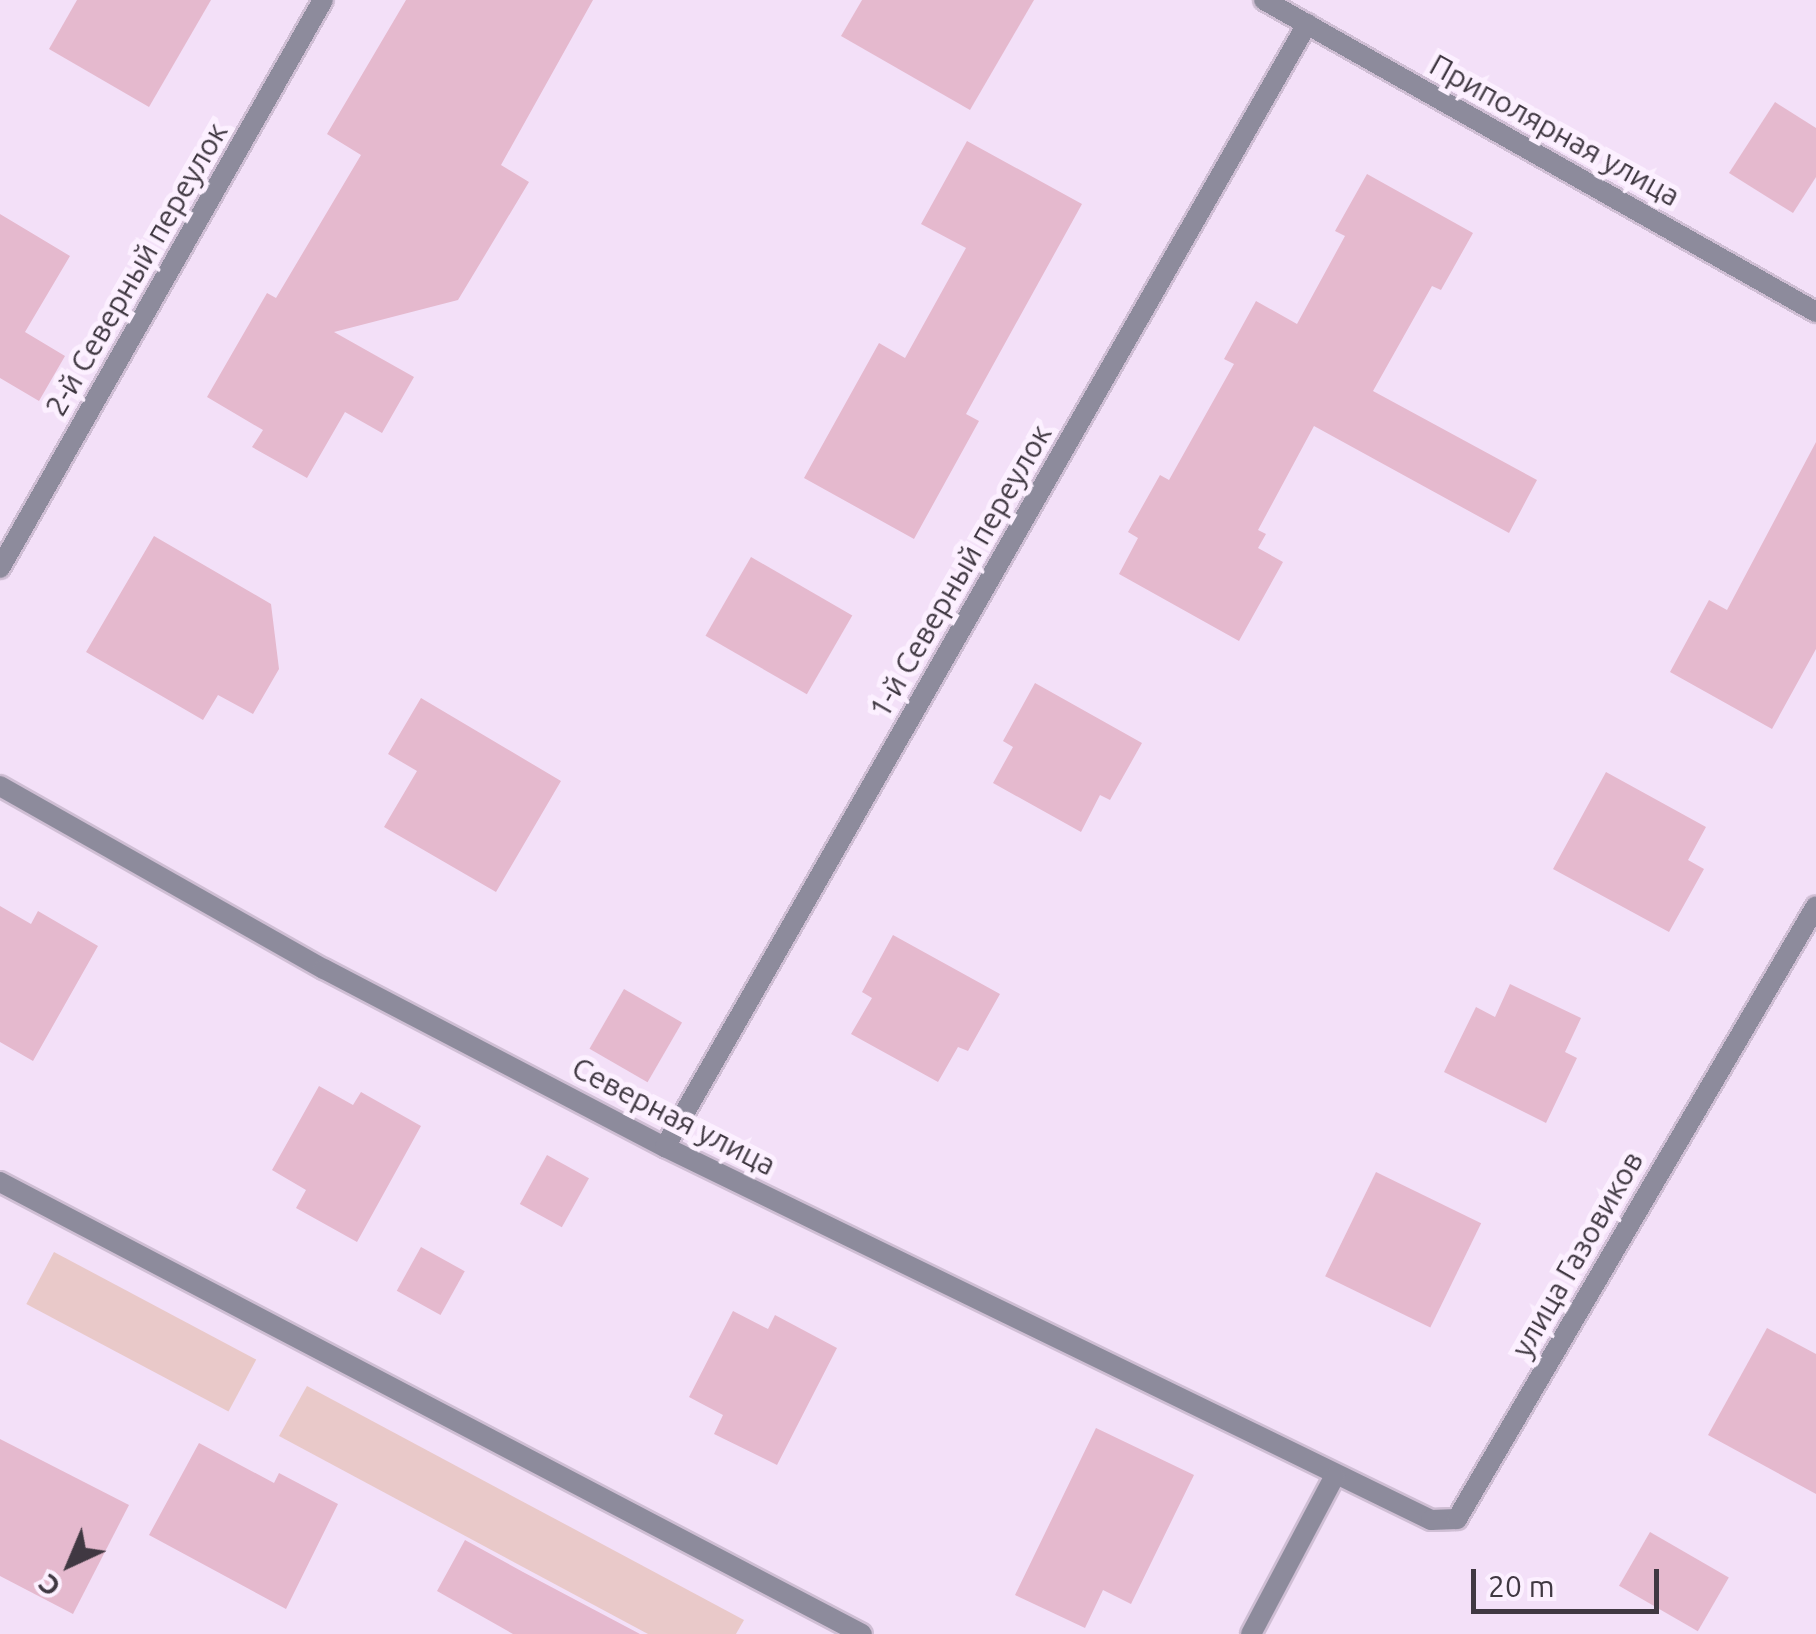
<!DOCTYPE html>
<meta charset="utf-8">
<style>
body{margin:0}
#map{position:relative;width:1816px;height:1634px;overflow:hidden;background:#f3e0f8;font-family:Ubuntu,sans-serif}
div>[style]{position:absolute}
.green>*{inset:0;background:#e9c9c9;transform-origin:0 0}
.building>*{inset:0;background:#e5b9ce;transform-origin:0 0}
.roads{filter:drop-shadow(2px 0 #cfbed4) drop-shadow(-2px 0 #cfbed4) drop-shadow(0 2px #cfbed4) drop-shadow(0 -2px #cfbed4)}
.service>*{height:20px;margin:-10px;padding:0 10px;transform-origin:10px;border-radius:10px;background:#8d8b9c}
.minor>*{height:20px;margin:-10px;padding:0 10px;transform-origin:10px;border-radius:10px;background:#8d8b9c}
.tertiary>*{height:20px;margin:-10px;padding:0 10px;transform-origin:10px;border-radius:10px;background:#8d8b9c}
span{translate:-50% -50%;white-space:nowrap;text-align:center;line-height:1.15;-webkit-text-stroke:10px #fcf0ff;paint-order:stroke}
.street-label{font-size:30px;color:#403842}
.north{position:absolute;left:20px;top:1514px;width:100px;height:100px;-webkit-text-stroke:8px #fcf0ff;paint-order:stroke;rotate:224deg;font-size:28px;font-weight:700;line-height:40px;text-align:center;color:#403842}
.north::after{content:'';display:block;margin:auto;width:35px;height:45px;background:#403842;clip-path:polygon(50% 0,100% 100%,50% 72%,0 100%)}
.scale{position:absolute;left:1471px;top:1569px;width:188px;height:45px;box-sizing:border-box;border:5px solid #403842;border-top:0;padding-left:12px;font-size:30px;line-height:35px;white-space:nowrap;color:#403842;-webkit-text-stroke:8px #fcf0ff;paint-order:stroke}
</style>
<div id="map">
<div class="green">
<div style="left:54px;top:1252px;width:229px;height:59px;rotate:28deg"></div>
<div style="clip-path:polygon(307px 1386px,744px 1620px,736px 1634px,648px 1634px,279px 1436px)"></div>
</div>
<div class="building">
<div style="clip-path:polygon(77px 0,211px 0,149px 107px,49px 49px)"></div>
<div style="clip-path:polygon(406px 0,593px 0,501px 165px,529px 182px,458px 300px,334px 332px,414px 377px,382px 433px,345px 412px,307px 478px,252px 447px,263px 430px,207px 397px,267px 293px,276px 298px,361px 155px,327px 134px)"></div>
<div style="clip-path:polygon(862px 0,1034px 0,970px 110px,841px 36px)"></div>
<div style="clip-path:polygon(1775px 102px,1816px 128px,1816px 177px,1793px 213px,1729px 173px)"></div>
<div style="clip-path:polygon(967px 141px,1082px 204px,966px 414px,979px 421px,914px 539px,804px 478px,879px 343px,905px 358px,966px 248px,921px 224px)"></div>
<div style="clip-path:polygon(1367px 174px,1473px 233px,1441px 290px,1432px 286px,1373px 391px,1537px 480px,1509px 533px,1314px 426px,1258px 530px,1266px 534px,1258px 548px,1283px 562px,1239px 641px,1119px 574px,1138px 538px,1128px 532px,1160px 475px,1169px 480px,1234px 364px,1224px 359px,1256px 301px,1297px 324px,1345px 236px,1335px 231px)"></div>
<div style="clip-path:polygon(0 214px,70px 256px,25px 332px,65px 356px,39px 401px,0 378px)"></div>
<div style="clip-path:polygon(1816px 442px,1816px 649px,1772px 729px,1670px 672px,1709px 600px,1727px 610px)"></div>
<div style="clip-path:polygon(154px 536px,271px 604px,279px 669px,253px 714px,218px 695px,203px 720px,86px 652px)"></div>
<div style="left:751px;top:557px;width:117px;height:91px;rotate:30deg"></div>
<div style="clip-path:polygon(1035px 683px,1142px 743px,1110px 800px,1100px 795px,1081px 832px,993px 783px,1013px 747px,1003px 741px)"></div>
<div style="clip-path:polygon(421px 698px,561px 781px,496px 892px,384px 827px,417px 771px,388px 754px)"></div>
<div style="clip-path:polygon(1606px 772px,1706px 827px,1688px 860px,1704px 869px,1669px 932px,1553px 869px)"></div>
<div style="clip-path:polygon(0 906px,31px 924px,38px 911px,98px 946px,33px 1061px,0 1042px)"></div>
<div style="clip-path:polygon(893px 935px,1000px 994px,968px 1051px,958px 1047px,938px 1082px,851px 1034px,872px 998px,862px 992px)"></div>
<div style="clip-path:polygon(1510px 984px,1581px 1018px,1565px 1052px,1577px 1058px,1546px 1123px,1444px 1072px,1476px 1007px,1495px 1017px)"></div>
<div style="left:624px;top:989px;width:67px;height:69px;rotate:30deg"></div>
<div style="clip-path:polygon(319px 1086px,353px 1105px,361px 1092px,421px 1126px,357px 1242px,296px 1208px,306px 1190px,272px 1170px)"></div>
<div style="left:547px;top:1155px;width:48px;height:56px;rotate:29deg"></div>
<div style="left:1376px;top:1172px;width:117px;height:116px;rotate:26deg"></div>
<div style="left:421px;top:1247px;width:50px;height:50px;rotate:29deg"></div>
<div style="clip-path:polygon(733px 1311px,768px 1329px,775px 1315px,837px 1348px,777px 1465px,714px 1434px,723px 1415px,689px 1397px)"></div>
<div style="clip-path:polygon(1767px 1328px,1816px 1354px,1816px 1494px,1708px 1435px)"></div>
<div style="clip-path:polygon(1096px 1428px,1194px 1475px,1131px 1604px,1103px 1590px,1085px 1628px,1015px 1595px)"></div>
<div style="clip-path:polygon(0 1439px,129px 1505px,73px 1614px,0 1576px)"></div>
<div style="clip-path:polygon(199px 1443px,274px 1483px,279px 1473px,338px 1504px,286px 1609px,149px 1535px)"></div>
<div style="left:1650px;top:1532px;width:91px;height:62px;rotate:30deg"></div>
<div style="clip-path:polygon(465px 1540px,523px 1572px,640px 1634px,513px 1634px,437px 1591px)"></div>
</div>
<div class="roads">
<div class="service">
<div style="left:0;top:568px;width:653px;rotate:-60.37deg"></div>
<div style="left:665px;top:1147px;width:1294px;rotate:-60.24deg"></div>
</div>
<div class="minor">
<div style="left:1264px;top:0;width:634px;rotate:29.48deg"></div>
<div style="left:0;top:786px;width:372px;rotate:29.5deg"></div>
<div style="left:324px;top:969px;width:385px;rotate:27.6deg"></div>
<div style="left:665px;top:1147px;width:852px;rotate:25.96deg"></div>
<div style="left:1431px;top:1520px;width:26px;rotate:-2deg"></div>
<div style="left:1457px;top:1519px;width:710px;rotate:-59.64deg"></div>
<div style="left:1251px;top:1634px;width:178px;rotate:-62.1deg"></div>
</div>
<div class="tertiary">
<div style="left:0;top:1182px;width:973px;rotate:27.67deg"></div>
</div>
</div>
<div class="street-label">
<span style="left:1555px;top:130px;rotate:29deg">Приполярная улица</span>
<span style="left:136px;top:269px;rotate:-60deg">2-й Северный переулок</span>
<span style="left:960px;top:571px;rotate:-60deg">1-й Северный переулок</span>
<span style="left:674px;top:1116px;rotate:27deg">Северная улица</span>
<span style="left:1577px;top:1254px;rotate:-60deg">улица Газовиков</span>
</div>
<div class="north">С</div>
<div class="scale">20 m</div>
</div>
